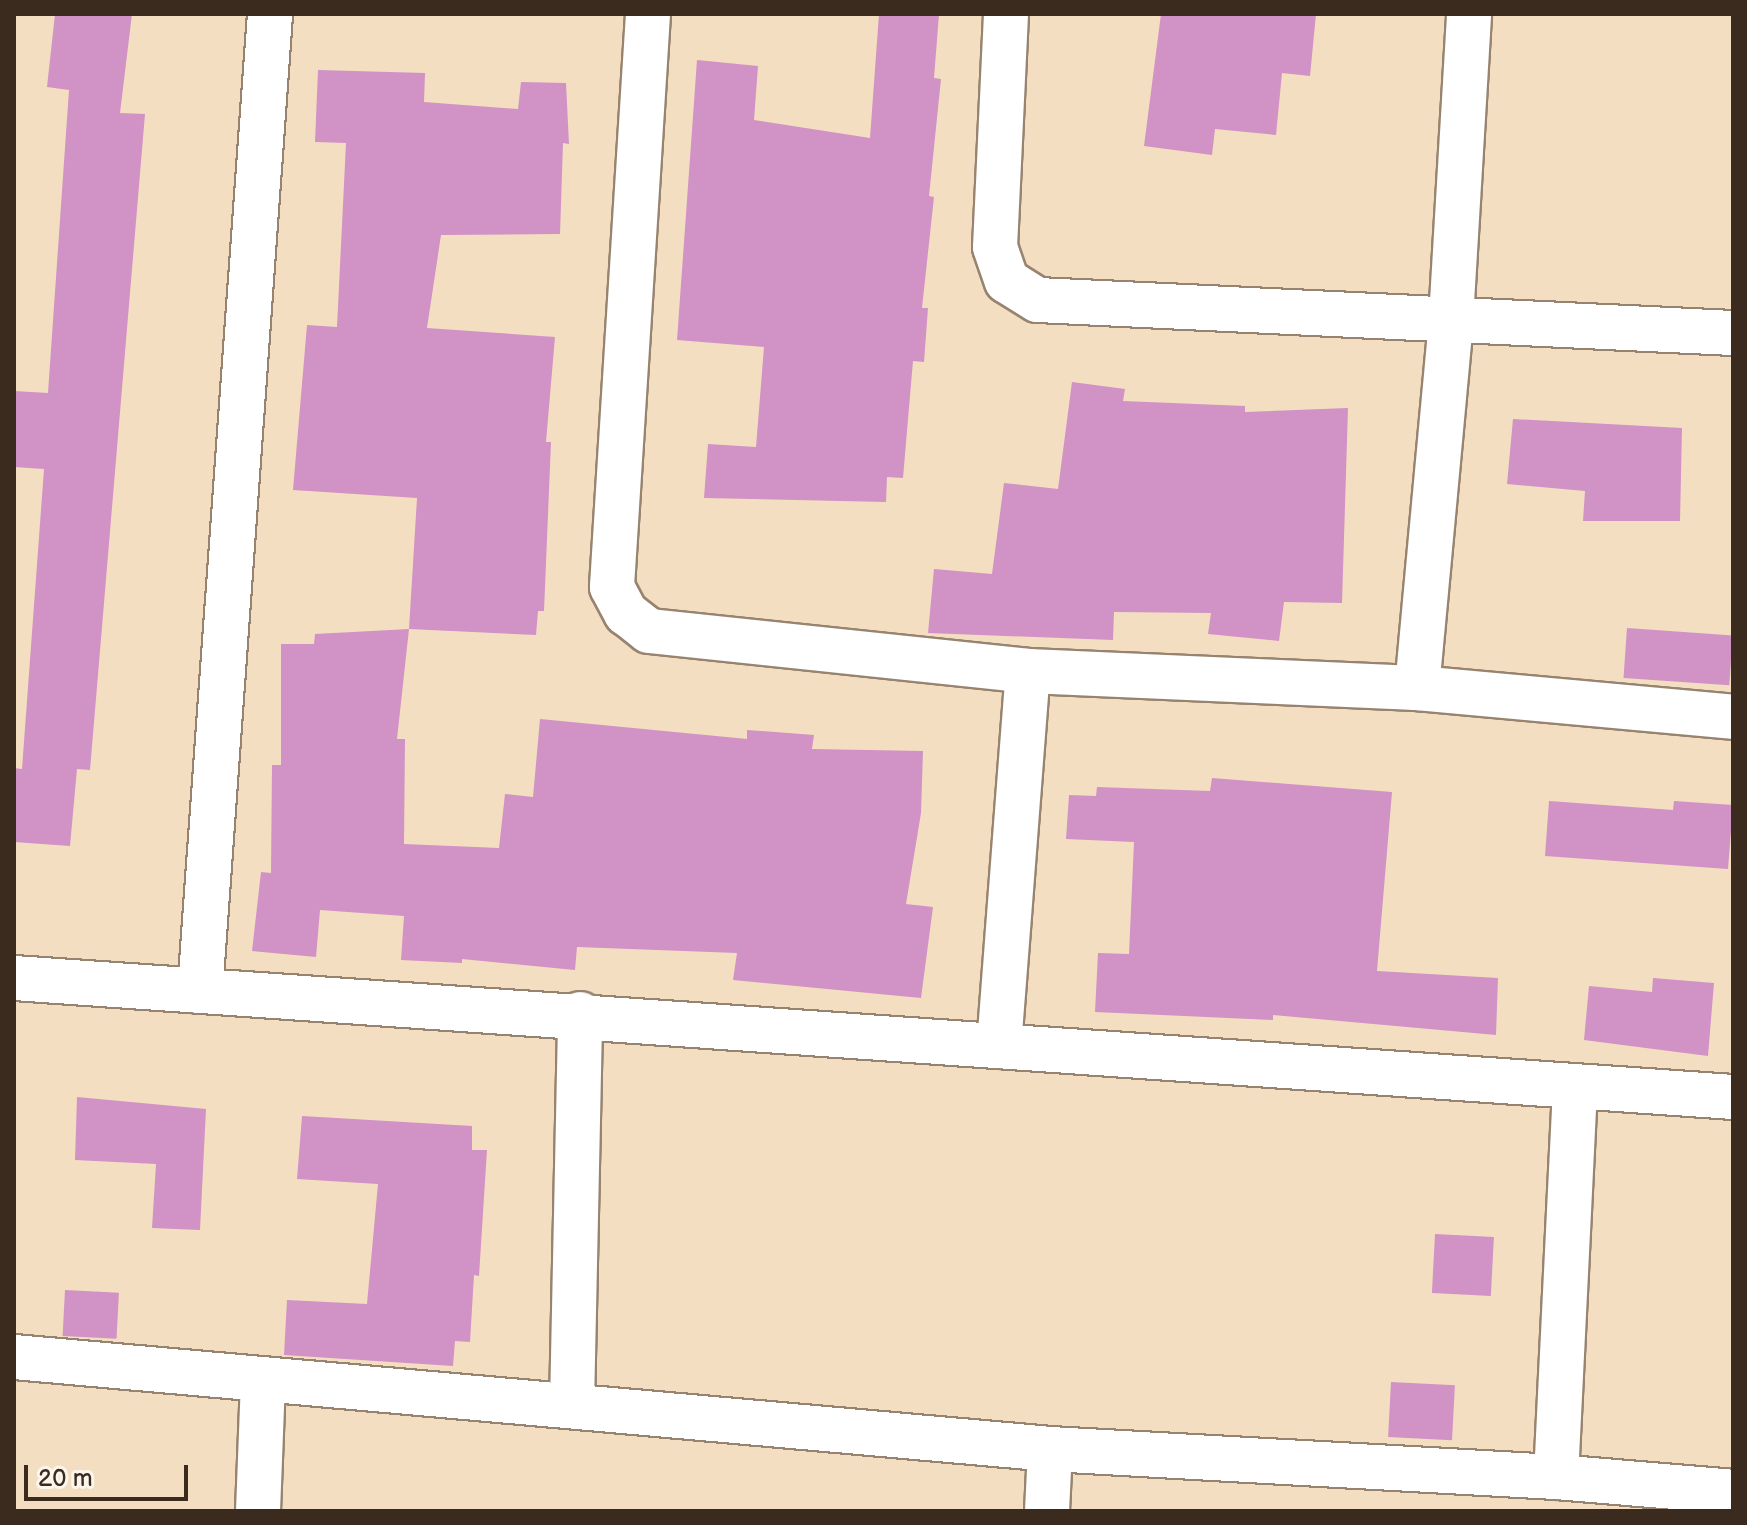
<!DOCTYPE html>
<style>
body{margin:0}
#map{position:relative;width:1747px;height:1525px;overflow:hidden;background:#f3dec1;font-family:"Balsamiq Sans",sans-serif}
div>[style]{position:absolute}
.building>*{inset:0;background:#d192c5;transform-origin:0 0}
.roads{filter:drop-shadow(2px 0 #978470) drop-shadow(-2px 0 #978470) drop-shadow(0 2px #978470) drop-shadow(0 -2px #978470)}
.street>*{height:44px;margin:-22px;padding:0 22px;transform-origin:22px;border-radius:22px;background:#fff}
span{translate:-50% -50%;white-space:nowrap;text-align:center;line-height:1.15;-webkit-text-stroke:7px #fbf7ec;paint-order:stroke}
.frame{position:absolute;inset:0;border:16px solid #3b2a1e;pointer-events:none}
.scale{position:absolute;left:24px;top:1465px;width:164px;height:36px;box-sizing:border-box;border:4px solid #3b2a1e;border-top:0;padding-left:10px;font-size:24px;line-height:28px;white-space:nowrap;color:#3b2a1e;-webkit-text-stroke:6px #fbf7ec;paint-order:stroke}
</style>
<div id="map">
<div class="building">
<div style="clip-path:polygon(55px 14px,132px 14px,120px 113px,145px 114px,90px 770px,77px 769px,70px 846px,14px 842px,14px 768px,22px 769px,44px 469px,14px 467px,14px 391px,48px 393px,69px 90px,47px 87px)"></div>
<div style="clip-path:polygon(879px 14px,939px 14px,934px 78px,941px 79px,929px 196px,934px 197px,922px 308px,928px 308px,924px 362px,913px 361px,903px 478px,887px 477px,886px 502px,704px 498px,708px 444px,756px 447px,764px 347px,677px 340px,697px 60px,758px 66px,754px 120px,870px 138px)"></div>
<div style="clip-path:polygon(1161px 14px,1316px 14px,1310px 76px,1282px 73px,1276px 135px,1215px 129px,1212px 155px,1144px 146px)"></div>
<div style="clip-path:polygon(318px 70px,425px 73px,424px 102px,518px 109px,521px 82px,566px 83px,569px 144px,563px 143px,560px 234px,441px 235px,427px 328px,555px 337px,546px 442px,551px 442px,544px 611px,538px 611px,536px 635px,409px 629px,417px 498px,293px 490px,307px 325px,337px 327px,346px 143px,315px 142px)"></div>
<div style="clip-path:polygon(1072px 382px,1125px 389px,1123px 401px,1245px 406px,1245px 412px,1348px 408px,1342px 603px,1284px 602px,1279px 641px,1208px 634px,1211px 613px,1114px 612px,1113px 640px,928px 633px,934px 569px,992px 574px,1004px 483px,1058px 489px)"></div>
<div style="clip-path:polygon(1513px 419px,1682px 428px,1680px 521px,1583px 521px,1585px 491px,1507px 484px)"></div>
<div style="left:1627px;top:628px;width:106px;height:50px;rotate:4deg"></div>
<div style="clip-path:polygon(409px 629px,397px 739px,405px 739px,404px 844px,499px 848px,505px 794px,533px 797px,540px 719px,747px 739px,747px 730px,814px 735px,812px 749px,923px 751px,921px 813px,906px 904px,933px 907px,921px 998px,733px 980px,737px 953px,577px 947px,575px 970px,462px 959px,462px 963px,401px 960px,404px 916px,320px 910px,316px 957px,252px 951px,261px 872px,271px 873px,272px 765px,281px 765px,281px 644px,314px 644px,315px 634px)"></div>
<div style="clip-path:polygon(1212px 778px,1392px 792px,1377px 971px,1498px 978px,1496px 1035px,1273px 1015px,1273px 1020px,1095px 1012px,1098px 953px,1129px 954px,1134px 842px,1066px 839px,1069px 795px,1096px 796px,1097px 787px,1210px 791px)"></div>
<div style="clip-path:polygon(1549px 801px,1673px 810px,1674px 801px,1733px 805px,1728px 869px,1545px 856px)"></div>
<div style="clip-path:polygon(1653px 978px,1714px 983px,1708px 1056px,1584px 1040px,1589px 986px,1652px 992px)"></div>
<div style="clip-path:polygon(77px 1097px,206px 1109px,200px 1230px,152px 1228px,156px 1164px,75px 1160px)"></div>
<div style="clip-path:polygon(302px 1116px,472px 1126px,472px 1150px,487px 1150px,479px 1276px,474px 1275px,470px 1342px,455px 1341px,453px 1366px,284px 1355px,287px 1300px,367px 1304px,378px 1184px,297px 1179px)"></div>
<div style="left:1435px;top:1234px;width:59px;height:59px;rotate:3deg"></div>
<div style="left:65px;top:1290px;width:54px;height:46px;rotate:3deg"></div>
<div style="left:1391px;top:1382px;width:64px;height:55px;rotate:3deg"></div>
</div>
<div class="roads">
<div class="street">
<div style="left:648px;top:14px;width:574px;rotate:93.6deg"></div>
<div style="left:612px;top:587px;width:30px;rotate:62deg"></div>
<div style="left:626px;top:613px;width:29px;rotate:38deg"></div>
<div style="left:649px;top:631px;width:381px;rotate:6deg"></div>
<div style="left:1028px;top:671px;width:389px;rotate:2.5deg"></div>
<div style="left:1417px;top:688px;width:317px;rotate:5.2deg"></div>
<div style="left:1006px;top:14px;width:233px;rotate:92.7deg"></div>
<div style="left:995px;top:247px;width:36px;rotate:71deg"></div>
<div style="left:1007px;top:281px;width:36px;rotate:32deg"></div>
<div style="left:1038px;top:300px;width:696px;rotate:2.72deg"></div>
<div style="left:1417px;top:688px;width:371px;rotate:-84.7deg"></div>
<div style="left:1451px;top:319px;width:306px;rotate:-86.6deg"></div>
<div style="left:14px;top:978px;width:1723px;rotate:3.96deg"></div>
<div style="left:200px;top:991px;width:980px;rotate:-85.9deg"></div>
<div style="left:999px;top:1046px;width:376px;rotate:-85.6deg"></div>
<div style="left:14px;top:1357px;width:1040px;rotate:5.07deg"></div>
<div style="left:1050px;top:1449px;width:507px;rotate:3.17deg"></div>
<div style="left:1556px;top:1477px;width:178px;rotate:4.8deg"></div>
<div style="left:572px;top:1406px;width:392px;rotate:-88.8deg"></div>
<div style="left:1556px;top:1477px;width:391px;rotate:-87.2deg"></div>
<div style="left:258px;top:1511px;width:132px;rotate:-87.8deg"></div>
<div style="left:1047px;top:1511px;width:62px;rotate:-87.2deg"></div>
</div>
</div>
<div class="frame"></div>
<div class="scale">20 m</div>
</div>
